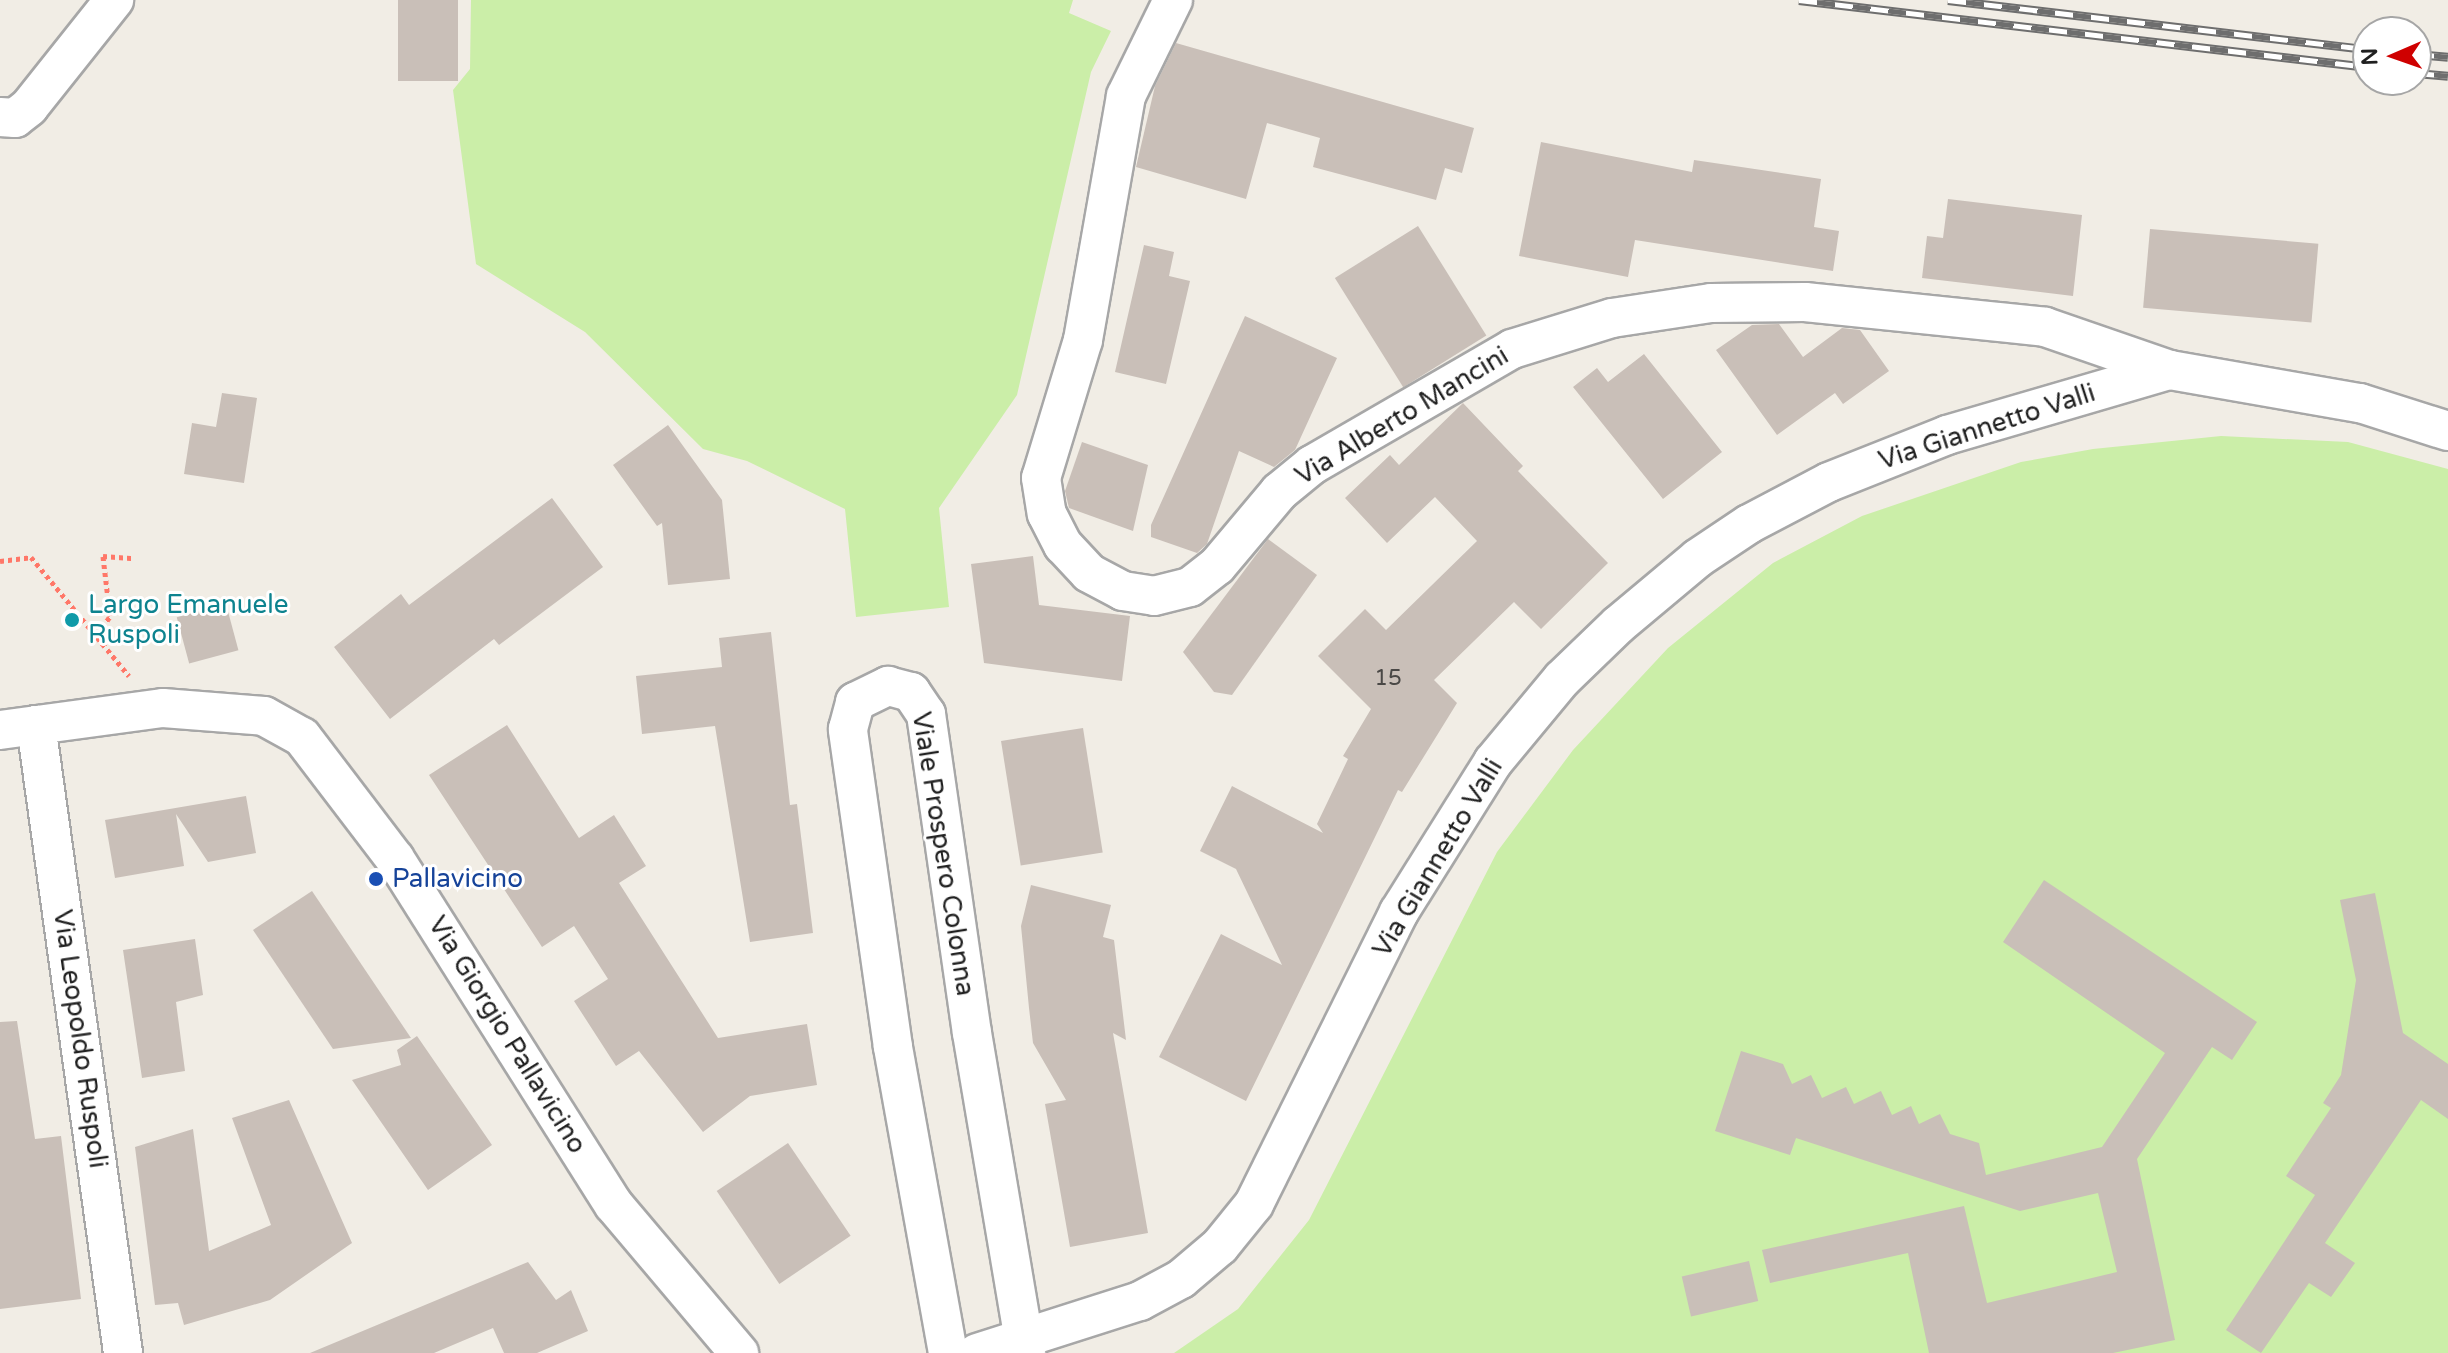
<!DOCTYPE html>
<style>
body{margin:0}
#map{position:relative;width:2448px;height:1353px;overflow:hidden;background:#f1ede5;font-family:"Varela Round",sans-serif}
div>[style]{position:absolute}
.grass>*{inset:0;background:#cbeea8}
.building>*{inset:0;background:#c9bfb8;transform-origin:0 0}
.path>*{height:5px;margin-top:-2.5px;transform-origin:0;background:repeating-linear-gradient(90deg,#ff7768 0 4px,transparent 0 8px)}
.roads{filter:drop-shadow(2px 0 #a7a7a7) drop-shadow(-2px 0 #a7a7a7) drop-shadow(0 2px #a7a7a7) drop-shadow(0 -2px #a7a7a7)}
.minor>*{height:38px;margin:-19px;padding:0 19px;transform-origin:19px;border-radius:19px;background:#fff}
.rail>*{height:9px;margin-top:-4.5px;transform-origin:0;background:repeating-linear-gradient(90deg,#fff 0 18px,#6e6e6e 0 36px);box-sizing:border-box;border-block:2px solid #6e6e6e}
.dots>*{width:22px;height:22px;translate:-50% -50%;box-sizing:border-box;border:4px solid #fff;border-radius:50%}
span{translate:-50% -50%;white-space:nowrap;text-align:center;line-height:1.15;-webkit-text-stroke:6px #fff;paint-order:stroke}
.number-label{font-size:22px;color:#4a4846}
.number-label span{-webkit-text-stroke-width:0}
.street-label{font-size:26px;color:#202020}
.culture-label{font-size:26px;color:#0d838f}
.left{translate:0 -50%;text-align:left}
.transit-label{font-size:26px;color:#164399}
.north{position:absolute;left:2352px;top:16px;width:80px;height:80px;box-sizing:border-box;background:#fff;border:2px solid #a6a6a6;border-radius:50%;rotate:268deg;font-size:22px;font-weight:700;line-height:32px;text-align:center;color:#202020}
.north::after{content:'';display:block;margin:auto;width:28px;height:36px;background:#cf0000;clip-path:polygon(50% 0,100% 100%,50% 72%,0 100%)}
</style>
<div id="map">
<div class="grass">
<div style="clip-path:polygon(471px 0,1073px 0,1069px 13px,1111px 31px,1091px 72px,1017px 395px,939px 508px,949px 607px,856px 617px,845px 509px,747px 461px,703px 449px,585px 332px,476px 264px,453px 90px,470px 69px)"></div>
<div style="clip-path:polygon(2221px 436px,2348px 442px,2448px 469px,2448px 1353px,1174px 1353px,1238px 1309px,1309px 1220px,1497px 852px,1573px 750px,1668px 648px,1773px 563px,1862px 516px,2021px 462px,2093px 449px)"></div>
</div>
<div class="building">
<div style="left:398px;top:0;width:60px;height:81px"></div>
<div style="clip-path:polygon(1176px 43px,1474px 128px,1462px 173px,1445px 168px,1436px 200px,1313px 167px,1320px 138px,1267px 123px,1246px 199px,1136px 167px,1155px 86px)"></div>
<div style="clip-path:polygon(1541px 142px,1692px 172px,1694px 160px,1821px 179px,1814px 227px,1839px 231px,1833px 271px,1635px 240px,1628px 277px,1519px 256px)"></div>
<div style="clip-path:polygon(1948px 199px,2082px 215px,2073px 296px,1922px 278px,1927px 236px,1943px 238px)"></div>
<div style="left:1418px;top:226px;width:129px;height:98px;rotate:58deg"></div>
<div style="left:2150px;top:229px;width:169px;height:79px;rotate:5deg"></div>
<div style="clip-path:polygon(1144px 245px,1174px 252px,1169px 276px,1190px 281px,1166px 384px,1115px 372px)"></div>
<div style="clip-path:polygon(1245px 316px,1337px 358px,1295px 450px,1274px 467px,1239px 451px,1207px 544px,1197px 553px,1151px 537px,1151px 525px)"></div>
<div style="clip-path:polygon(1779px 324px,1803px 357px,1842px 328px,1860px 330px,1889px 371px,1843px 404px,1835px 393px,1777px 435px,1716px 350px,1752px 325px)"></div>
<div style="clip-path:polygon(1644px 354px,1722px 452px,1663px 499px,1573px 387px,1597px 368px,1608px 382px)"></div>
<div style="clip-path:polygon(222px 393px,257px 398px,244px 483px,184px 474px,192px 423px,216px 427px)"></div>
<div style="clip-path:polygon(1463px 403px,1523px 466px,1518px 471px,1608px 563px,1541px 629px,1514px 602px,1434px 680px,1457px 703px,1402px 792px,1398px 790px,1246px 1101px,1159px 1057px,1221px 934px,1282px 965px,1236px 869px,1200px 851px,1232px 786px,1323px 833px,1317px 824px,1348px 759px,1343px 756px,1371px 709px,1318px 656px,1365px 609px,1386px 630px,1477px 541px,1435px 497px,1387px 543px,1345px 498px,1390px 455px,1399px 465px)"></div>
<div style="clip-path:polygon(668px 425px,722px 500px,730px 579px,668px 585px,662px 523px,657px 526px,613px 465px)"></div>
<div style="clip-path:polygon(1082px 442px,1148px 465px,1133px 531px,1069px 508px,1065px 491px)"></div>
<div style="clip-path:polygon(552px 498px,603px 567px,499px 645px,494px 639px,390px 719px,334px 647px,401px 594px,409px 605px)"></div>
<div style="clip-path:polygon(1268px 539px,1317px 575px,1232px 695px,1214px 692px,1183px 652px)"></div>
<div style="clip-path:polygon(1033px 556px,1039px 605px,1130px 616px,1122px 681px,984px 663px,971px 564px)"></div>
<div style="left:226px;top:604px;width:48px;height:51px;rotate:75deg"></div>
<div style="clip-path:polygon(771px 632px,790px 805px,797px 804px,813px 933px,750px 942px,715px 726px,642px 734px,636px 676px,722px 667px,719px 638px)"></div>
<div style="clip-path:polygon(507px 725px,579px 838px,614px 815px,646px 866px,619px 883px,718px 1038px,807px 1024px,817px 1085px,750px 1096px,703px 1132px,639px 1051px,616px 1066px,574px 1001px,608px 979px,574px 926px,542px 947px,429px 775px)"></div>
<div style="left:1083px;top:728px;width:126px;height:83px;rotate:81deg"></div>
<div style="clip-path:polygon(246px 796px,256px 853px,208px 862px,176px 814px,184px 866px,115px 878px,105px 820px)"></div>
<div style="clip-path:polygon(2044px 880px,2257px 1022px,2232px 1060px,2212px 1047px,2137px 1159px,2175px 1340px,2113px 1353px,1929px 1353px,1908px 1253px,1770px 1283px,1762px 1250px,1964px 1206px,1987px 1303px,2117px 1272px,2098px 1193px,2020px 1211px,1796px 1138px,1790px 1155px,1715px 1131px,1741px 1051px,1783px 1064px,1792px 1084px,1811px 1075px,1822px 1098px,1846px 1087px,1854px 1104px,1881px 1091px,1892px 1115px,1911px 1106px,1919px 1124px,1940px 1114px,1950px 1134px,1979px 1143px,1986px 1175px,2102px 1147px,2165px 1053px,2003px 942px)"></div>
<div style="clip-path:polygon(1031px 885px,1111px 905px,1103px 937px,1114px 940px,1126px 1040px,1113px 1033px,1148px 1233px,1070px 1247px,1045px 1104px,1066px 1100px,1033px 1043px,1029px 1008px,1021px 926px)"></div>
<div style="clip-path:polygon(312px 891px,411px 1038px,333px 1049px,253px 930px)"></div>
<div style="clip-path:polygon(2375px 893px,2403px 1033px,2448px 1064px,2448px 1119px,2421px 1100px,2325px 1243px,2355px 1263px,2331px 1297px,2309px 1283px,2261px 1353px,2226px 1330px,2315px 1195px,2286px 1176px,2331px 1108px,2323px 1103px,2341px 1075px,2356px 980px,2340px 900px)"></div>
<div style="clip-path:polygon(195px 939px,203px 995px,176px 1002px,185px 1071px,142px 1078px,123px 950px)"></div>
<div style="clip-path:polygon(17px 1021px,35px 1139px,61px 1136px,81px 1299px,0 1309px,0 1022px)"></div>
<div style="clip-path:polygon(417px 1036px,492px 1145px,428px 1190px,352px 1080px,401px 1065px,397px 1050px)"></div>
<div style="clip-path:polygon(289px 1100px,352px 1243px,270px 1300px,184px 1325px,178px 1303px,155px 1305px,135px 1147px,193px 1129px,209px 1251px,271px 1225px,232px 1118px)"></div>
<div style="left:788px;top:1143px;width:112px;height:86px;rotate:56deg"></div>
<div style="left:1749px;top:1261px;width:41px;height:69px;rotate:77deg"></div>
<div style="clip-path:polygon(528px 1262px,556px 1300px,571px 1290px,588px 1331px,537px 1353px,504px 1353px,493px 1328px,434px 1353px,310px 1353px)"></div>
</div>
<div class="path">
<div style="left:0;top:561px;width:31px;rotate:-7deg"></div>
<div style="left:31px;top:557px;width:154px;rotate:50.5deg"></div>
<div style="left:98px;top:634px;width:22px;rotate:-56deg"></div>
<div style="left:110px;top:616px;width:60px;rotate:-96.7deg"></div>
<div style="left:103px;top:556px;width:31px;rotate:4deg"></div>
</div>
<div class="roads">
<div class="minor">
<div style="left:1173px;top:0;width:107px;rotate:116.1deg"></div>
<div style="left:1126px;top:96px;width:248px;rotate:100deg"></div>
<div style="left:1083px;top:340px;width:144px;rotate:106.9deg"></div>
<div style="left:1041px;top:478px;width:36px;rotate:81deg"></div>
<div style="left:1047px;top:514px;width:35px;rotate:63deg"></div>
<div style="left:1063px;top:545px;width:38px;rotate:47deg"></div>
<div style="left:1089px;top:573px;width:38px;rotate:28deg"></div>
<div style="left:1123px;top:591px;width:31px;rotate:9deg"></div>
<div style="left:1154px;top:596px;width:37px;rotate:-14deg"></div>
<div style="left:1190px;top:587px;width:34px;rotate:-38deg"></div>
<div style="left:1217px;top:566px;width:97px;rotate:-50deg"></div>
<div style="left:1279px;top:492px;width:43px;rotate:-39.3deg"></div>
<div style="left:1312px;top:465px;width:231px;rotate:-30.1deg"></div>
<div style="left:1512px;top:349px;width:105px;rotate:-17.2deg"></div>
<div style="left:1612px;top:318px;width:100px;rotate:-8.6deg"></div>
<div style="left:1711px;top:303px;width:94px;rotate:-0.6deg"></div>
<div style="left:1805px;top:302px;width:241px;rotate:5.9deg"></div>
<div style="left:2045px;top:327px;width:132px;rotate:19deg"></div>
<div style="left:0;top:117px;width:15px;rotate:4deg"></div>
<div style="left:15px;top:118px;width:18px;rotate:-38deg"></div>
<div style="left:29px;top:107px;width:137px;rotate:-51.5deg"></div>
<div style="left:36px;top:725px;width:634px;rotate:82.11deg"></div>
<div style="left:0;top:730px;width:164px;rotate:-7.7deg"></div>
<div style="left:163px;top:708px;width:101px;rotate:4.5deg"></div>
<div style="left:264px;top:716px;width:43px;rotate:28.9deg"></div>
<div style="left:302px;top:737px;width:153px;rotate:52.7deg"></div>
<div style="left:395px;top:859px;width:409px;rotate:57.7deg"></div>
<div style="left:614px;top:1205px;width:194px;rotate:49.8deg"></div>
<div style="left:948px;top:1353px;width:311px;rotate:-100.2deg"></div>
<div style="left:893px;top:1047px;width:321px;rotate:-98.1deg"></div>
<div style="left:848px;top:729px;width:28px;rotate:-75deg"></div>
<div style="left:855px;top:702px;width:37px;rotate:-26deg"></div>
<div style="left:888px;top:686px;width:24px;rotate:15deg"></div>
<div style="left:911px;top:692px;width:27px;rotate:56deg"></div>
<div style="left:926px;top:714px;width:322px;rotate:81.8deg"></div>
<div style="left:972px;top:1033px;width:325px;rotate:80.4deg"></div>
<div style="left:977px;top:1353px;width:171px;rotate:-17.7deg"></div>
<div style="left:1140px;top:1301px;width:47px;rotate:-28.2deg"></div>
<div style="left:1181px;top:1279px;width:51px;rotate:-40.2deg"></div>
<div style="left:1220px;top:1246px;width:54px;rotate:-51deg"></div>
<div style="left:1254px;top:1204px;width:326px;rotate:-63.6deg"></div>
<div style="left:1399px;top:912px;width:177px;rotate:-57.9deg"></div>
<div style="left:1493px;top:762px;width:108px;rotate:-50.3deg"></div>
<div style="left:1562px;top:679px;width:78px;rotate:-44deg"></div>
<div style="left:1618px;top:625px;width:104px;rotate:-39.9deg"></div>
<div style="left:1698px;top:558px;width:61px;rotate:-33.7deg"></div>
<div style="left:1749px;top:524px;width:90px;rotate:-27.7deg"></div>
<div style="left:1829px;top:482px;width:127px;rotate:-21.7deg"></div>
<div style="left:1947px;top:435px;width:232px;rotate:-16.3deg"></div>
<div style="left:2170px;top:370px;width:193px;rotate:9.9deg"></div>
<div style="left:2360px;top:403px;width:92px;rotate:17.7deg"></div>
</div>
</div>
<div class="rail">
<div style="left:1799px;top:0;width:573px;rotate:6.72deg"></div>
<div style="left:1948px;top:0;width:423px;rotate:6.7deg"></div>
<div style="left:2416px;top:54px;width:32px;rotate:5deg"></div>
<div style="left:2416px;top:73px;width:32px;rotate:5deg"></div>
</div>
<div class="dots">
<div style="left:72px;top:620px;background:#0f9aa8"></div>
<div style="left:376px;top:879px;background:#1a4fb4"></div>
</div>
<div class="number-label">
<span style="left:1388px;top:679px">15</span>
</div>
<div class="street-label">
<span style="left:1402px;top:416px;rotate:-31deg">Via Alberto Mancini</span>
<span style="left:1987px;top:427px;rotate:-18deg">Via Giannetto Valli</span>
<span style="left:943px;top:854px;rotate:81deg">Viale Prospero Colonna</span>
<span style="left:1438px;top:858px;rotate:-59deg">Via Giannetto Valli</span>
<span style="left:507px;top:1035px;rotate:58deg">Via Giorgio Pallavicino</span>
<span style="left:80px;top:1039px;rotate:82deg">Via Leopoldo Ruspoli</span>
</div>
<div class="culture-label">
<span class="left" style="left:88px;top:620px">Largo Emanuele<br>Ruspoli</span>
</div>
<div class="transit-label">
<span class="left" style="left:392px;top:879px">Pallavicino</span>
</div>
<div class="north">N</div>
</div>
